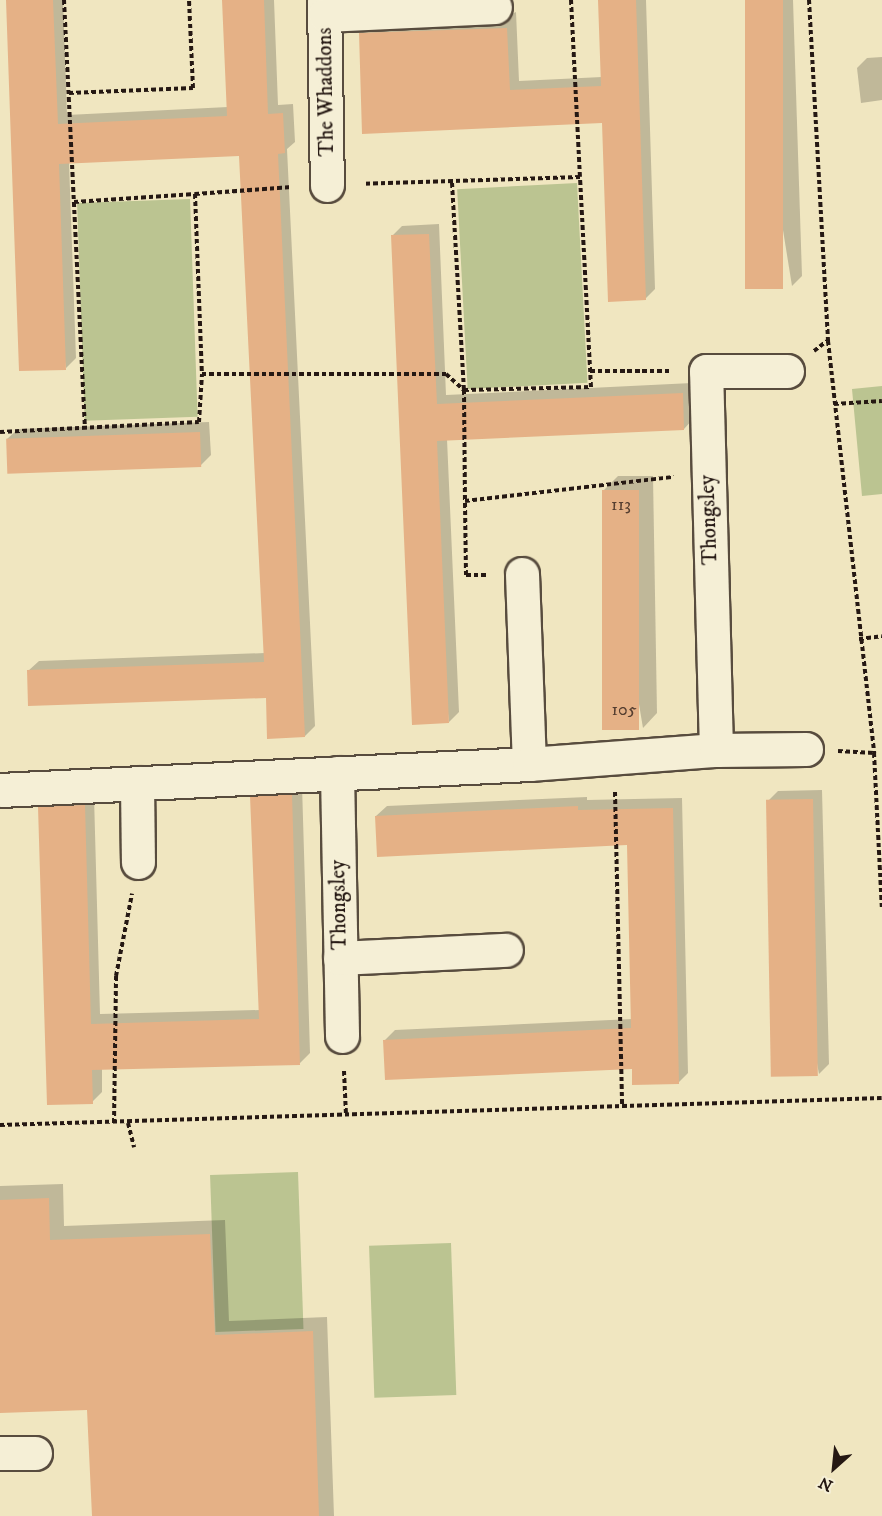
<!DOCTYPE html>
<style>
body{margin:0}
#map{position:relative;width:882px;height:1516px;overflow:hidden;background:#f0e6c0;font-family:"IM FELL DW Pica",serif}
div>[style]{position:absolute}
.green>*{inset:0;background:#bbc491;transform-origin:0 0}
.shadow>*{inset:0;background:#0003}
.building>*{inset:0;background:#e5b186;transform-origin:0 0}
.path>*{height:4px;margin-top:-2px;transform-origin:0;background:repeating-linear-gradient(90deg,#251813 0 4.5px,transparent 0 7.5px)}
.roads{filter:drop-shadow(2px 0 #584c3e) drop-shadow(-2px 0 #584c3e) drop-shadow(0 2px #584c3e) drop-shadow(0 -2px #584c3e)}
.minor>*{height:33px;margin:-16.5px;padding:0 16.5px;transform-origin:16.5px;border-radius:16.5px;background:#f5efd6}
span{translate:-50% -50%;white-space:nowrap;text-align:center;line-height:1.15;-webkit-text-stroke:4.5px #f5efd6;paint-order:stroke}
.number-label{font-size:18px;color:#553e30}
.number-label span{-webkit-text-stroke-width:0}
.street-label{font-size:21px;color:#251813}
.north{position:absolute;left:804px;top:1438px;width:60px;height:60px;-webkit-text-stroke:4px #f5efd6;paint-order:stroke;rotate:207deg;font-size:16px;font-weight:700;line-height:24px;text-align:center;color:#251813}
.north::after{content:'';display:block;margin:auto;width:21px;height:27px;background:#251813;clip-path:polygon(50% 0,100% 100%,50% 72%,0 100%)}
</style>
<div id="map">
<div class="green">
<div style="left:577px;top:183px;width:200px;height:120px;rotate:87deg"></div>
<div style="left:190px;top:199px;width:218px;height:113px;rotate:88deg"></div>
<div style="clip-path:polygon(882px 386px,882px 494px,862px 496px,852px 389px)"></div>
<div style="left:298px;top:1172px;width:157px;height:88px;rotate:88deg"></div>
<div style="left:451px;top:1243px;width:152px;height:82px;rotate:88deg"></div>
</div>
<div class="shadow">
<div style="clip-path:polygon(7px 0,63px 0,67px 115px,228px 107px,224px 0,274px 0,278px 105px,293px 104px,295px 142px,287px 149px,315px 726px,305px 736px,267px 696px,28px 671px,39px 661px,265px 653px,240px 154px,69px 162px,76px 358px,66px 368px)"></div>
<div style="clip-path:polygon(599px 0,646px 0,655px 289px,645px 299px,603px 121px,363px 132px,361px 33px,371px 23px,507px 16px,516px 12px,519px 81px,602px 77px)"></div>
<div style="clip-path:polygon(746px 0,793px 0,802px 276px,792px 286px)"></div>
<div style="clip-path:polygon(882px 57px,882px 100px,861px 103px,857px 68px,867px 58px)"></div>
<div style="clip-path:polygon(439px 224px,446px 395px,692px 383px,694px 418px,684px 429px,447px 439px,459px 712px,449px 722px,392px 236px,402px 226px)"></div>
<div style="clip-path:polygon(209px 422px,211px 455px,201px 465px,7px 439px,18px 429px)"></div>
<div style="clip-path:polygon(618px 476px,653px 476px,657px 713px,643px 728px,603px 491px)"></div>
<div style="clip-path:polygon(302px 785px,310px 1053px,300px 1063px,102px 1068px,102px 1092px,92px 1102px,40px 807px,50px 797px,94px 796px,100px 1014px,260px 1010px,251px 797px,261px 787px)"></div>
<div style="clip-path:polygon(822px 790px,829px 1064px,819px 1074px,768px 801px,778px 791px)"></div>
<div style="clip-path:polygon(587px 797px,587px 800px,682px 798px,688px 1073px,678px 1083px,633px 1067px,385px 1040px,395px 1030px,632px 1019px,628px 843px,376px 816px,387px 806px)"></div>
<div style="clip-path:polygon(63px 1184px,64px 1226px,225px 1220px,229px 1321px,327px 1317px,334px 1516px,93px 1516px,88px 1408px,0 1412px,0 1186px)"></div>
</div>
<div class="building">
<div style="clip-path:polygon(6px 0,53px 0,58px 124px,227px 116px,222px 0,264px 0,268px 114px,283px 113px,285px 153px,278px 154px,305px 737px,267px 739px,266px 698px,28px 706px,27px 670px,264px 662px,239px 156px,59px 164px,66px 370px,19px 371px)"></div>
<div style="clip-path:polygon(598px 0,636px 0,646px 300px,608px 302px,602px 123px,362px 134px,359px 33px,507px 28px,510px 90px,601px 86px)"></div>
<div style="left:745px;top:0;width:38px;height:289px"></div>
<div style="clip-path:polygon(429px 234px,437px 404px,683px 393px,684px 430px,437px 441px,449px 723px,412px 725px,391px 235px)"></div>
<div style="left:200px;top:432px;width:35px;height:194px;rotate:88deg"></div>
<div style="left:602px;top:490px;width:37px;height:240px"></div>
<div style="clip-path:polygon(292px 794px,300px 1065px,92px 1070px,93px 1104px,47px 1105px,38px 807px,85px 805px,91px 1024px,259px 1019px,250px 796px)"></div>
<div style="left:813px;top:799px;width:277px;height:47px;rotate:89deg"></div>
<div style="clip-path:polygon(578px 806px,578px 810px,673px 808px,679px 1084px,632px 1085px,632px 1069px,385px 1080px,383px 1040px,631px 1028px,627px 845px,377px 857px,375px 816px)"></div>
<div style="clip-path:polygon(49px 1198px,50px 1240px,210px 1234px,215px 1335px,313px 1331px,319px 1516px,92px 1516px,87px 1410px,0 1413px,0 1200px)"></div>
</div>
<div class="path">
<div style="left:64px;top:0;width:429px;rotate:87.2deg"></div>
<div style="left:571px;top:0;width:177px;rotate:87.1deg"></div>
<div style="left:809px;top:0;width:342px;rotate:86.8deg"></div>
<div style="left:828px;top:341px;width:415px;rotate:83.6deg"></div>
<div style="left:874px;top:753px;width:156px;rotate:87.1deg"></div>
<div style="left:69px;top:93px;width:124px;rotate:-2.3deg"></div>
<div style="left:193px;top:88px;width:88px;rotate:-92.6deg"></div>
<div style="left:452px;top:183px;width:207px;rotate:86.7deg"></div>
<div style="left:464px;top:390px;width:111px;rotate:89.5deg"></div>
<div style="left:195px;top:194px;width:97px;rotate:-4.1deg"></div>
<div style="left:74px;top:202px;width:121px;rotate:-3.8deg"></div>
<div style="left:195px;top:194px;width:180px;rotate:87.8deg"></div>
<div style="left:814px;top:351px;width:16px;rotate:-38deg"></div>
<div style="left:590px;top:371px;width:81px"></div>
<div style="left:834px;top:404px;width:48px;rotate:-3.6deg"></div>
<div style="left:0;top:432px;width:199px;rotate:-2.9deg"></div>
<div style="left:199px;top:422px;width:48px;rotate:-86.4deg"></div>
<div style="left:202px;top:374px;width:244px"></div>
<div style="left:446px;top:374px;width:24px;rotate:42deg"></div>
<div style="left:464px;top:390px;width:127px;rotate:-1.4deg"></div>
<div style="left:591px;top:387px;width:210px;rotate:-93deg"></div>
<div style="left:580px;top:177px;width:217px;rotate:178.2deg"></div>
<div style="left:486px;top:575px;width:20px;rotate:180deg"></div>
<div style="left:466px;top:575px;width:74px;rotate:-90.8deg"></div>
<div style="left:465px;top:501px;width:210px;rotate:-6.6deg"></div>
<div style="left:859px;top:639px;width:23px;rotate:-7deg"></div>
<div style="left:838px;top:751px;width:36px;rotate:3deg"></div>
<div style="left:615px;top:792px;width:314px;rotate:88.7deg"></div>
<div style="left:344px;top:1071px;width:44px;rotate:87.4deg"></div>
<div style="left:114px;top:1123px;width:147px;rotate:-89.2deg"></div>
<div style="left:116px;top:976px;width:84px;rotate:-79deg"></div>
<div style="left:128px;top:1123px;width:25px;rotate:76deg"></div>
<div style="left:0;top:1125px;width:882px;rotate:-1.75deg"></div>
</div>
<div class="roads">
<div class="minor">
<div style="left:324px;top:0;width:185px;rotate:89.1deg"></div>
<div style="left:325px;top:15px;width:170px;rotate:-2.7deg"></div>
<div style="left:522px;top:574px;width:190px;rotate:87.9deg"></div>
<div style="left:716px;top:750px;width:379px;rotate:-91.5deg"></div>
<div style="left:706px;top:371px;width:81px"></div>
<div style="left:337px;top:773px;width:263px;rotate:88.9deg"></div>
<div style="left:137px;top:783px;width:79px;rotate:89.3deg"></div>
<div style="left:0;top:790px;width:530px;rotate:-2.81deg"></div>
<div style="left:529px;top:764px;width:188px;rotate:-4.3deg"></div>
<div style="left:716px;top:750px;width:90px;rotate:-0.6deg"></div>
<div style="left:340px;top:958px;width:166px;rotate:-2.8deg"></div>
<div style="left:0;top:1453px;width:35px"></div>
</div>
</div>
<div class="number-label">
<span style="left:621px;top:505px">113</span>
<span style="left:624px;top:710px">105</span>
</div>
<div class="street-label">
<span style="left:326px;top:92px;rotate:-91deg">The Whaddons</span>
<span style="left:709px;top:520px;rotate:-92deg">Thongsley</span>
<span style="left:339px;top:905px;rotate:-91deg">Thongsley</span>
</div>
<div class="north">N</div>
</div>
